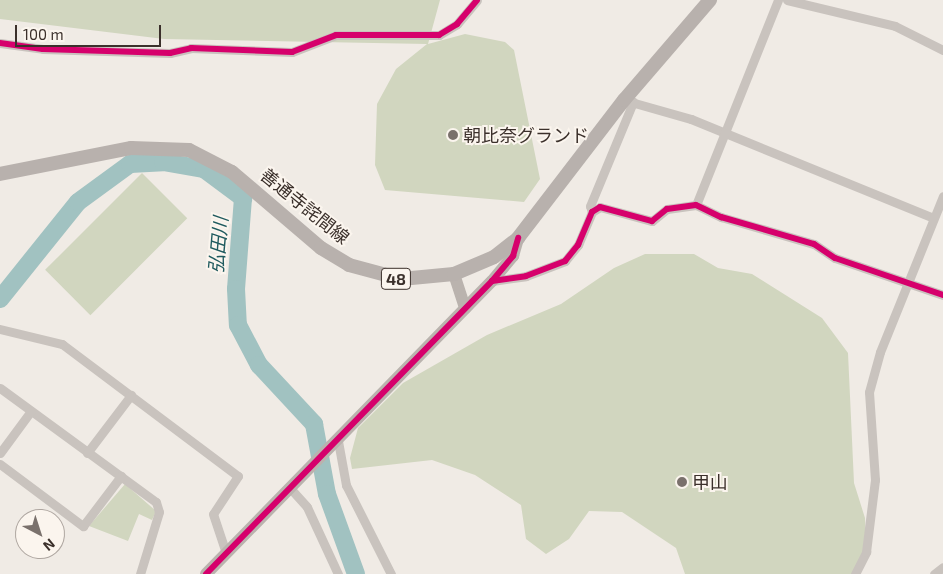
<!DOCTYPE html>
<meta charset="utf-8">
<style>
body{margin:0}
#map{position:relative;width:943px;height:574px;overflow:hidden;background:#f0ebe5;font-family:"Exo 2","Noto Sans JP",sans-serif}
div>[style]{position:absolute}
.green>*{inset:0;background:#d1d6bf;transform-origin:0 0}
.river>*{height:18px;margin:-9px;padding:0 9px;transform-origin:9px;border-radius:9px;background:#a1c2c1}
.street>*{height:9px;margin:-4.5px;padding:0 4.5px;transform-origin:4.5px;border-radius:4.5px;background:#c9c3be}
.secondary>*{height:12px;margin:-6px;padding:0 6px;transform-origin:6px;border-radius:6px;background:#bab3ae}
.primary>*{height:14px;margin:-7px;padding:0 7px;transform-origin:7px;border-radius:7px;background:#b8b1ad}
.cycleway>*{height:6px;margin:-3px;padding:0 3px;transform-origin:3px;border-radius:3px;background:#d6006c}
.dots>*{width:14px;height:14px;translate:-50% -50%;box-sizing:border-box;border:2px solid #fbf5ee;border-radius:50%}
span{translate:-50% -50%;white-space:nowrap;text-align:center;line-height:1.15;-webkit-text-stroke:4px #fbf5ee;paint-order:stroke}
.shield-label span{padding:1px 4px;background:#fbf5ee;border:1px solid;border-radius:4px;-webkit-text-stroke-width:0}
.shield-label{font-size:16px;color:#3b302b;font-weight:700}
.poi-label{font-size:18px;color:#3b302b}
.left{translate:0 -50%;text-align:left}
.street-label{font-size:18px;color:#3b302b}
.water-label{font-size:19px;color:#1f5a5e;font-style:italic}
.north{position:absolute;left:15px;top:509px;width:50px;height:50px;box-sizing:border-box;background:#fbf5ee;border:1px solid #aea6a0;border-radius:50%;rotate:140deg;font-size:14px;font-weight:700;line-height:20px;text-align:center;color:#3b302b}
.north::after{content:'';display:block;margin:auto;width:18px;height:22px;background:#7a716c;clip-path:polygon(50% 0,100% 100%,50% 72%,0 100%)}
.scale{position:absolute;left:15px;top:25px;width:146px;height:22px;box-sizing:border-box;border:2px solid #3b302b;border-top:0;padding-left:6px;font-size:15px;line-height:18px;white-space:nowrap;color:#3b302b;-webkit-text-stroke:4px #fbf5ee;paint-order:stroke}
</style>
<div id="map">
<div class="green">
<div style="clip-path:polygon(0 0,440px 0,428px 44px,465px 34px,505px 42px,514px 50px,540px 179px,524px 202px,385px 190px,375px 165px,377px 104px,396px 69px,427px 44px,164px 39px,0 19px)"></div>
<div style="left:142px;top:173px;width:64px;height:137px;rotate:45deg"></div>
<div style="clip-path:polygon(645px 254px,694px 254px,718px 268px,752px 274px,822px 318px,848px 353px,854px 483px,865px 518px,866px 549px,853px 574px,685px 574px,676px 548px,622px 512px,589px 511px,569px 539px,546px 554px,526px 539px,521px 505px,475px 475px,432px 460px,352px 469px,350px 458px,358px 428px,403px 383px,487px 335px,561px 304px,614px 268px)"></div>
<div style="clip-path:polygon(125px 484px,156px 511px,152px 520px,139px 514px,128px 541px,89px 526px)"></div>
</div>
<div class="river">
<div style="left:0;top:299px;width:124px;rotate:-51.2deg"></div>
<div style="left:78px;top:202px;width:64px;rotate:-36.2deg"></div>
<div style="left:130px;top:164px;width:33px;rotate:-3deg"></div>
<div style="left:163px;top:162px;width:42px;rotate:9.7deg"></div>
<div style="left:204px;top:169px;width:49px;rotate:36.6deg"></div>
<div style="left:243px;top:198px;width:91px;rotate:94.4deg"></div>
<div style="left:236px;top:289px;width:36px;rotate:87deg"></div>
<div style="left:238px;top:325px;width:45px;rotate:62.3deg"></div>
<div style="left:259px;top:365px;width:81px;rotate:47deg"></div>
<div style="left:314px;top:424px;width:71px;rotate:79.5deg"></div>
<div style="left:327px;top:494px;width:85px;rotate:70.1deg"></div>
</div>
<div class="street">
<div style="left:787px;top:0;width:111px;rotate:13.5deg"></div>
<div style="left:895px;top:26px;width:54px;rotate:26.6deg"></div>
<div style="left:0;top:43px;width:43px;rotate:7.9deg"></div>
<div style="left:43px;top:49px;width:127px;rotate:1.8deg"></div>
<div style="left:170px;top:53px;width:22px;rotate:-13deg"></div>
<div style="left:191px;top:48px;width:101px;rotate:2.3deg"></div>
<div style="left:292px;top:52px;width:47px;rotate:-21.1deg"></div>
<div style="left:336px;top:35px;width:103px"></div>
<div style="left:439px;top:35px;width:21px;rotate:-31deg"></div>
<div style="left:457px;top:24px;width:31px;rotate:-50deg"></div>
<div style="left:624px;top:100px;width:70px;rotate:15.8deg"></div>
<div style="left:691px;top:119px;width:261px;rotate:22.2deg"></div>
<div style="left:696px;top:205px;width:221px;rotate:-68.2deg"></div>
<div style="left:592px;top:212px;width:6px;rotate:-108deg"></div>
<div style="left:590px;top:206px;width:113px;rotate:-67.5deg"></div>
<div style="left:492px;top:281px;width:34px;rotate:-8deg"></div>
<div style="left:526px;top:276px;width:42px;rotate:-21deg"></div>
<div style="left:565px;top:261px;width:21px;rotate:-51deg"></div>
<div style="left:578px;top:245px;width:36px;rotate:-67deg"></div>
<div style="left:592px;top:212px;width:9px;rotate:-32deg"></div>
<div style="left:600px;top:207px;width:54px;rotate:15.1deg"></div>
<div style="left:652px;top:221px;width:19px;rotate:-39deg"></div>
<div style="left:667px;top:209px;width:29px;rotate:-8deg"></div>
<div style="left:696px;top:205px;width:28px;rotate:26deg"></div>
<div style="left:721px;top:217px;width:97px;rotate:16.2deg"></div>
<div style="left:814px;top:244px;width:25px;rotate:34deg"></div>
<div style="left:835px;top:258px;width:114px;rotate:18.9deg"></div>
<div style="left:0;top:329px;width:64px;rotate:13.6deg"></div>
<div style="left:62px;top:344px;width:220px;rotate:36.9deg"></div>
<div style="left:238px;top:476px;width:45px;rotate:123.3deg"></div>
<div style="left:213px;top:514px;width:41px;rotate:71.6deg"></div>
<div style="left:0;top:388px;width:193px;rotate:36.2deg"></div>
<div style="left:156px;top:502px;width:10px;rotate:73deg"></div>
<div style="left:159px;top:512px;width:65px;rotate:107deg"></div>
<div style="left:338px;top:441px;width:45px;rotate:79.7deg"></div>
<div style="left:346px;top:485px;width:100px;rotate:63.2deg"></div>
<div style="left:0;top:453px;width:52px;rotate:-53.6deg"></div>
<div style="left:87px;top:453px;width:73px;rotate:-52.8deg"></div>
<div style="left:0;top:464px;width:104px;rotate:36.8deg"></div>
<div style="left:83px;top:526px;width:63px;rotate:-52.8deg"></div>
<div style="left:290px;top:488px;width:25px;rotate:48deg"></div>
<div style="left:307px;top:507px;width:74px;rotate:65.2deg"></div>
<div style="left:855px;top:574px;width:25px;rotate:-63deg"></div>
<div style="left:866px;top:552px;width:73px;rotate:-82.9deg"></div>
<div style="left:875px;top:480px;width:88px;rotate:-93.9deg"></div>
<div style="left:869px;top:392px;width:41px;rotate:-74.6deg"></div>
<div style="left:880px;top:352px;width:168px;rotate:-68deg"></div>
<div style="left:934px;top:574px;width:11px;rotate:-38deg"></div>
</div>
<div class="secondary">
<div style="left:454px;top:274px;width:36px;rotate:72deg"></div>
<div style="left:206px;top:574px;width:409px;rotate:-45.7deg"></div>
<div style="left:492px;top:281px;width:33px;rotate:-50deg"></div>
<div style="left:513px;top:256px;width:19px;rotate:-74deg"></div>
</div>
<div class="primary">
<div style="left:0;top:174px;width:134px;rotate:-11.2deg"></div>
<div style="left:131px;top:148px;width:58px;rotate:2deg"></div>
<div style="left:189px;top:150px;width:48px;rotate:27.1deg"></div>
<div style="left:232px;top:172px;width:117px;rotate:40.5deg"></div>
<div style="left:321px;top:248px;width:33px;rotate:31deg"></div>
<div style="left:349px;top:265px;width:54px;rotate:15.1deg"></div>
<div style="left:401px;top:279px;width:53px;rotate:-5.4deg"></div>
<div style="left:454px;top:274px;width:43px;rotate:-23deg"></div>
<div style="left:494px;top:257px;width:31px;rotate:-38deg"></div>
<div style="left:518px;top:238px;width:174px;rotate:-52.5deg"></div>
<div style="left:624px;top:100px;width:132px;rotate:-49.3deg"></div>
</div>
<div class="cycleway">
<div style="left:0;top:43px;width:43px;rotate:7.9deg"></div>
<div style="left:43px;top:49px;width:127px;rotate:1.8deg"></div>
<div style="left:170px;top:53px;width:22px;rotate:-13deg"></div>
<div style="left:191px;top:48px;width:101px;rotate:2.3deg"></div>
<div style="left:292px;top:52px;width:47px;rotate:-21.1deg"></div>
<div style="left:336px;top:35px;width:103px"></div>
<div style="left:439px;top:35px;width:21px;rotate:-31deg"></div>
<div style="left:457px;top:24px;width:31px;rotate:-50deg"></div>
<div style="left:492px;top:281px;width:34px;rotate:-8deg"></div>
<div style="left:526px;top:276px;width:42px;rotate:-21deg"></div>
<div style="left:565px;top:261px;width:21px;rotate:-51deg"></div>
<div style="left:578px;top:245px;width:36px;rotate:-67deg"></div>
<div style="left:592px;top:212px;width:9px;rotate:-32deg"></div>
<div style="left:600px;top:207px;width:54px;rotate:15.1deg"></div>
<div style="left:652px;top:221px;width:19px;rotate:-39deg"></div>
<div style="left:667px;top:209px;width:29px;rotate:-8deg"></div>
<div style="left:696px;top:205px;width:28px;rotate:26deg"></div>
<div style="left:721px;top:217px;width:97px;rotate:16.2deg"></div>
<div style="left:814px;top:244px;width:25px;rotate:34deg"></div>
<div style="left:835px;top:258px;width:114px;rotate:18.9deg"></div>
<div style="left:206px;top:574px;width:409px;rotate:-45.7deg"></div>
<div style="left:492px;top:281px;width:33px;rotate:-50deg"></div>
<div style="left:513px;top:256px;width:19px;rotate:-74deg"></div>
</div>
<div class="dots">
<div style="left:453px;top:135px;background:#7a716c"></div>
<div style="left:682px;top:482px;background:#7a716c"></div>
</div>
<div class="shield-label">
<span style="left:396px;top:279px">48</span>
</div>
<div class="poi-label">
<span class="left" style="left:463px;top:135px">朝比奈グランド</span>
<span class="left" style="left:692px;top:482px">甲山</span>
</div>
<div class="street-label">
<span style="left:305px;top:206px;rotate:39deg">善通寺詫間線</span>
</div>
<div class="water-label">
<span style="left:218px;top:245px;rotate:-85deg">弘田川</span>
</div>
<div class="north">N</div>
<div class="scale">100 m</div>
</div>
